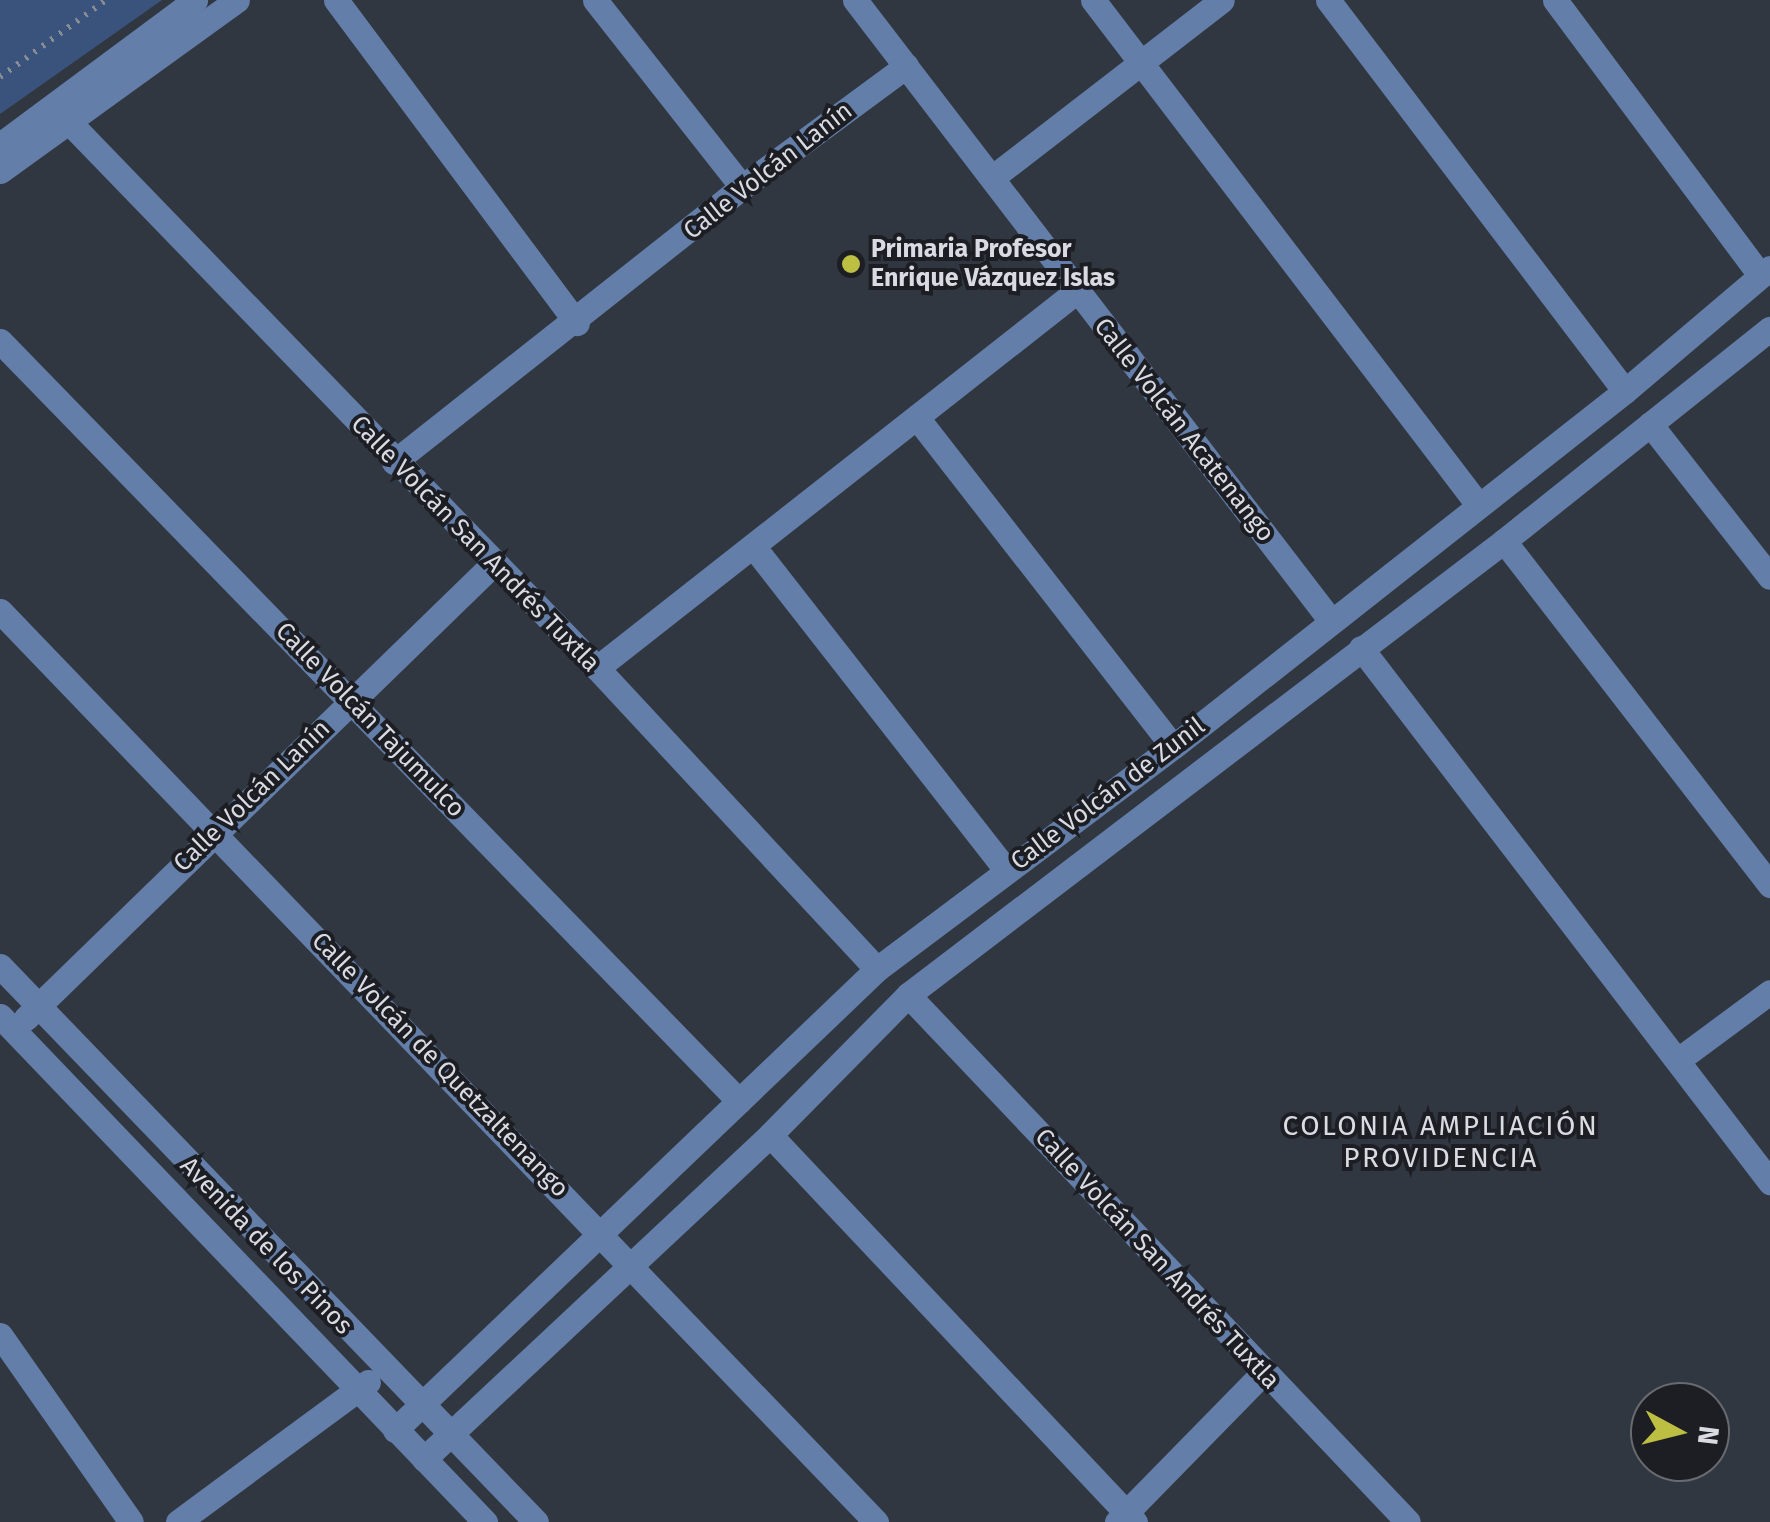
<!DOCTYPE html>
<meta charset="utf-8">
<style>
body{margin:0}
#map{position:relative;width:1770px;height:1522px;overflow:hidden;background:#313741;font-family:"Fira Sans",sans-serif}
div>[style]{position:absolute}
.green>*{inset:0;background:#3a537c}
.path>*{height:6px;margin-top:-3px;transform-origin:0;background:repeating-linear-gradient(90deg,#888d95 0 2.5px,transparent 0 10.5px)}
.minor>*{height:25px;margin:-12.5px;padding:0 12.5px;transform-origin:12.5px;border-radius:12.5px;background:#637ea8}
.dots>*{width:28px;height:28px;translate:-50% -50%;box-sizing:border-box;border:5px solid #1c1e23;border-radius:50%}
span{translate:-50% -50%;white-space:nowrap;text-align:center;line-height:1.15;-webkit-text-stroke:8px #1c1e23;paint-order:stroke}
.street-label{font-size:25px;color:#d8dce2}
.poi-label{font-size:25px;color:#d8dce2;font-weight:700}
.left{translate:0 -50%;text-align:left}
.neighbourhood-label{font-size:28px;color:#d8dce2;letter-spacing:2.5px}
.north{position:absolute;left:1630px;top:1382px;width:100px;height:100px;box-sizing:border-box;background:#1c1e23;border:2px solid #676a6f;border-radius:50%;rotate:97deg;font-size:28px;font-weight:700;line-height:40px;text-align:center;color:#d8dce2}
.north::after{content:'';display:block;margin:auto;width:35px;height:45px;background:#bdbf43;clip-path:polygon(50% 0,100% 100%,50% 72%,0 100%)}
</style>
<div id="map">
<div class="green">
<div style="clip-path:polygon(0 0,162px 0,0 114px)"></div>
</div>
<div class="path">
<div style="left:0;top:77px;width:131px;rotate:-36deg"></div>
</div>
<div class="minor">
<div style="left:336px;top:0;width:403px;rotate:53.3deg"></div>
<div style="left:595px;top:0;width:238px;rotate:51.8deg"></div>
<div style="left:855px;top:0;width:782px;rotate:52.53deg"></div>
<div style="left:1093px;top:0;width:636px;rotate:52.66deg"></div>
<div style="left:1328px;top:0;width:491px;rotate:52.8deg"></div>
<div style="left:1555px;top:0;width:343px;rotate:53.3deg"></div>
<div style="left:69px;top:122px;width:760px;rotate:45.96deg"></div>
<div style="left:597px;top:668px;width:411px;rotate:47.1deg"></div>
<div style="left:0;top:145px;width:243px;rotate:-36.6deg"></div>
<div style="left:0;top:171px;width:292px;rotate:-35.8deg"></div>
<div style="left:993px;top:177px;width:289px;rotate:-37.7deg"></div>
<div style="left:0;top:341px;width:1060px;rotate:45.8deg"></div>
<div style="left:918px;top:419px;width:415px;rotate:52.1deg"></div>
<div style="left:1650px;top:424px;width:194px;rotate:51.9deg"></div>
<div style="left:394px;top:462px;width:444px;rotate:-38.3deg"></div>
<div style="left:742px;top:187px;width:204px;rotate:-36.4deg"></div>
<div style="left:1504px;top:541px;width:435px;rotate:52.3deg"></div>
<div style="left:753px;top:546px;width:412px;rotate:52deg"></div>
<div style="left:0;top:611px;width:1264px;rotate:46.12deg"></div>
<div style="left:1361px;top:648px;width:673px;rotate:52.55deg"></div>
<div style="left:597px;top:668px;width:610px;rotate:-38.15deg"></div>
<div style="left:0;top:966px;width:772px;rotate:46.05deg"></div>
<div style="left:908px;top:995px;width:726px;rotate:46.51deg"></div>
<div style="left:0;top:1016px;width:701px;rotate:46.21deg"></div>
<div style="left:26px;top:1018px;width:650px;rotate:-44.19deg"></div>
<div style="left:1678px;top:1060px;width:114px;rotate:-36.5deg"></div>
<div style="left:770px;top:1135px;width:532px;rotate:46.68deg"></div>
<div style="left:0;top:1335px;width:228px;rotate:55deg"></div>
<div style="left:395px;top:1430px;width:667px;rotate:-43.72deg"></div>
<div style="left:877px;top:969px;width:370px;rotate:-36.9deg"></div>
<div style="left:1173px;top:747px;width:575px;rotate:-38.22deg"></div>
<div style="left:1625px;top:391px;width:190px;rotate:-40.3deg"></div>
<div style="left:424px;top:1459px;width:474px;rotate:-43.1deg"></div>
<div style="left:770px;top:1135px;width:197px;rotate:-45.4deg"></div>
<div style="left:908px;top:995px;width:749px;rotate:-37.3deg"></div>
<div style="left:1504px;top:541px;width:340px;rotate:-38.6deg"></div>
<div style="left:178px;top:1522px;width:236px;rotate:-36.4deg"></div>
<div style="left:1117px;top:1522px;width:209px;rotate:-45.6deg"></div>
</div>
<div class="dots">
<div style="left:851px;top:264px;background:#bdbf43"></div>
</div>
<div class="street-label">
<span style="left:768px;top:171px;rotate:-38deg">Calle Volcán Lanín</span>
<span style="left:1184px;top:430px;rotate:52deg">Calle Volcán Acatenango</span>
<span style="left:475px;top:544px;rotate:46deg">Calle Volcán San Andrés Tuxtla</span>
<span style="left:370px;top:720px;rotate:46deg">Calle Volcán Tajumulco</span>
<span style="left:1108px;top:794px;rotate:-37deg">Calle Volcán de Zunil</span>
<span style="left:252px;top:796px;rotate:-44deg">Calle Volcán Lanín</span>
<span style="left:440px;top:1065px;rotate:46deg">Calle Volcán de Quetzaltenango</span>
<span style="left:266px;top:1246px;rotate:46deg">Avenida de los Pinos</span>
<span style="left:1157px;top:1259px;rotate:47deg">Calle Volcán San Andrés Tuxtla</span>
</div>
<div class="poi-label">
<span class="left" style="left:871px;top:264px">Primaria Profesor<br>Enrique Vázquez Islas</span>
</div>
<div class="neighbourhood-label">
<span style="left:1441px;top:1142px">COLONIA AMPLIACIÓN<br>PROVIDENCIA</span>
</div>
<div class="north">N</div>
</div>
